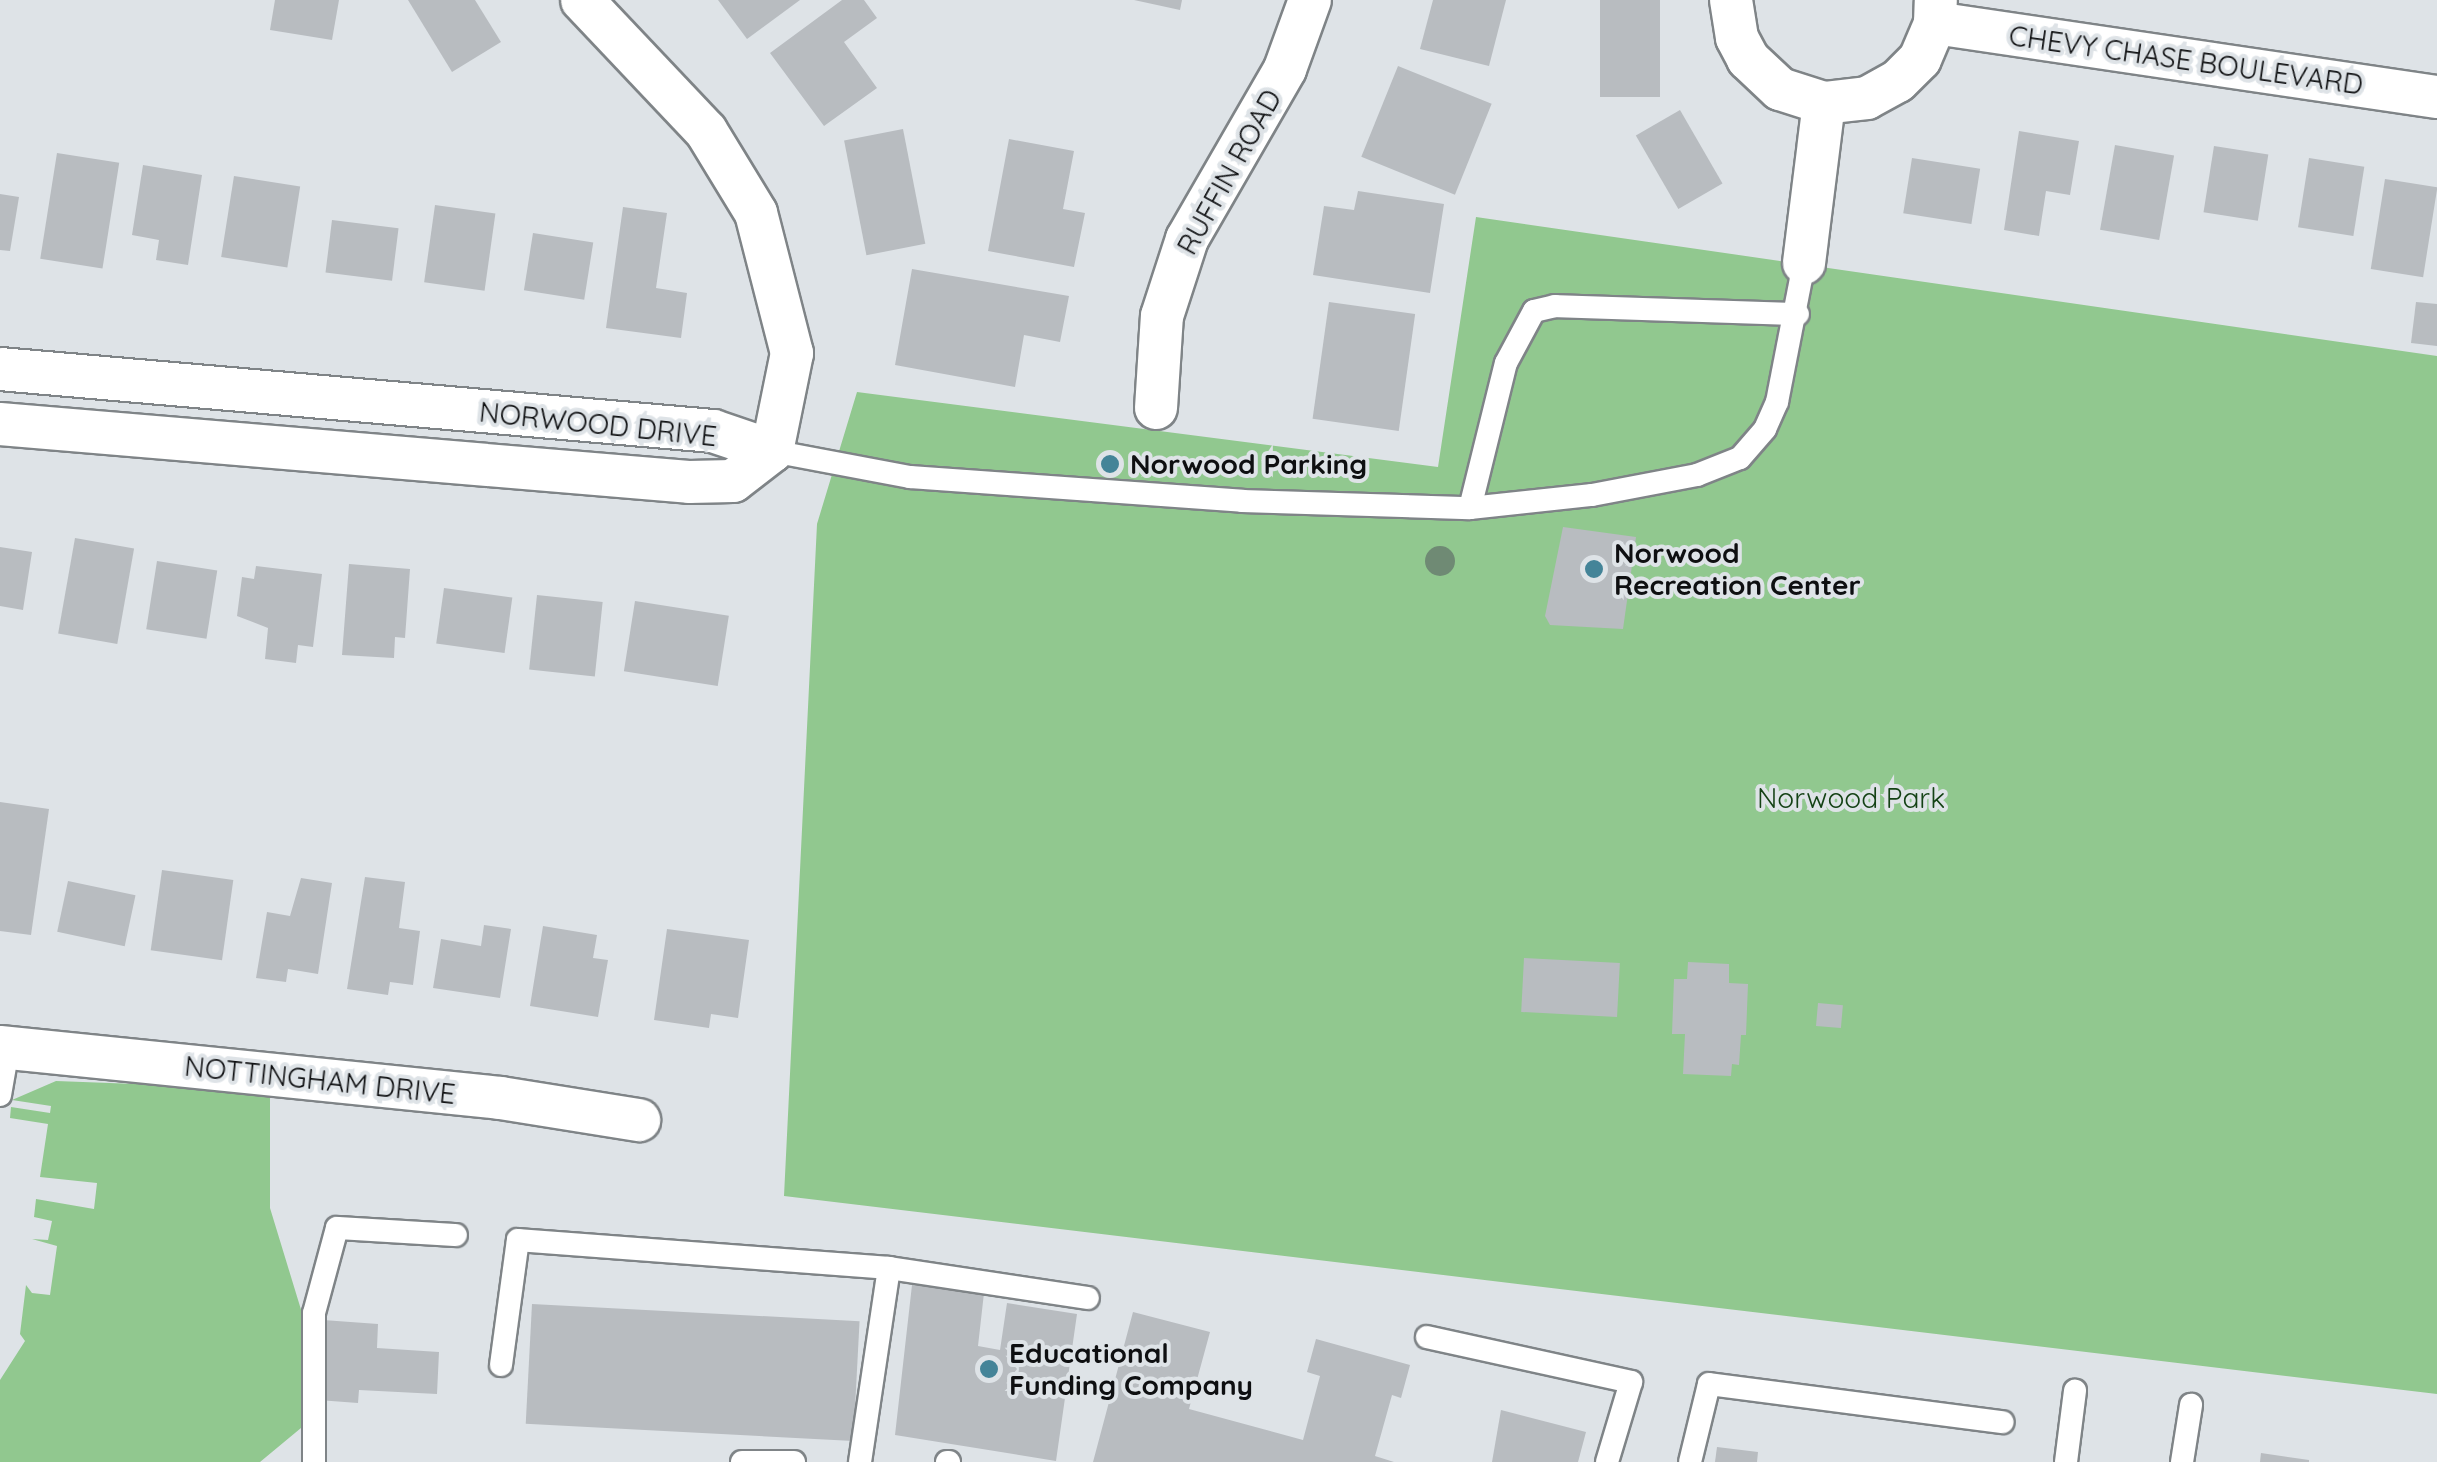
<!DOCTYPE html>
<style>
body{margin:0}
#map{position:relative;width:2437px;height:1462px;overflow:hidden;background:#dee3e7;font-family:Quicksand,sans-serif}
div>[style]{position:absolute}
.green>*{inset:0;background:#91c88f}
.building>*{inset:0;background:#b8bcc0;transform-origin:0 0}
.roads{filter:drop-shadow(2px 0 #7f8487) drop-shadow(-2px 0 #7f8487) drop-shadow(0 2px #7f8487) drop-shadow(0 -2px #7f8487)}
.service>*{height:22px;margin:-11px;padding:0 11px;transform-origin:11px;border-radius:11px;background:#fff}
.minor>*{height:42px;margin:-21px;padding:0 21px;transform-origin:21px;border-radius:21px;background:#fff}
.trees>*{width:30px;height:30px;margin:-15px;border-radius:50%;background:#6f8a74}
.dots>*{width:28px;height:28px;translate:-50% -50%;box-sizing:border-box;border:5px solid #dee3e7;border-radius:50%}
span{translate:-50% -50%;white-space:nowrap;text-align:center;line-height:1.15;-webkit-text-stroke:8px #dee3e7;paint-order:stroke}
.street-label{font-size:28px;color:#0e0f11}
.poi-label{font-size:28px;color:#0e0f11;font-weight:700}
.left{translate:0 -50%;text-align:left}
.park-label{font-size:28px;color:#144215}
</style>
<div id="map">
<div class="green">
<div style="clip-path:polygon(1476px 217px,2437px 356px,2437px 1394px,784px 1196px,817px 524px,857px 392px,1438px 467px)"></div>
<div style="clip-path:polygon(56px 1081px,270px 1089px,270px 1208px,306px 1326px,301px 1428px,260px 1462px,0 1462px,0 1380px,25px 1341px,20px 1334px,26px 1285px,32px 1293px,50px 1295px,57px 1246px,32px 1239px,48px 1240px,52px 1221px,34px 1217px,36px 1199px,94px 1209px,97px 1183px,40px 1177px,48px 1124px,10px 1118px,11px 1107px,50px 1113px,51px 1106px,12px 1100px)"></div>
</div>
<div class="building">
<div style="clip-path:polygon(275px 0,339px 0,332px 40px,270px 30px)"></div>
<div style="clip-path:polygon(408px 0,475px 0,501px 42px,452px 72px)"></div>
<div style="clip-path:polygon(718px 0,800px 0,747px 39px)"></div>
<div style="clip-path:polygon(842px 0,864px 0,877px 18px,844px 42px,877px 88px,824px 126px,770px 53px)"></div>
<div style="clip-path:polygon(1134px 0,1182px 0,1180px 10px)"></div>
<div style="clip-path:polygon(1433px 0,1506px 0,1489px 66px,1420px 49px)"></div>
<div style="left:1600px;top:0;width:60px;height:97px"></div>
<div style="left:1398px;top:66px;width:101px;height:98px;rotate:22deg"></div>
<div style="left:1680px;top:110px;width:85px;height:51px;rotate:60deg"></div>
<div style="left:903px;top:129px;width:117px;height:60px;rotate:79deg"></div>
<div style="clip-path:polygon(2019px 131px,2079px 141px,2070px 195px,2046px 191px,2039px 236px,2004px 230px)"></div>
<div style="clip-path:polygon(1009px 139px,1074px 151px,1063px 209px,1085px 213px,1074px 267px,988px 251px)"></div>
<div style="left:2115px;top:145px;width:60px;height:86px;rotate:10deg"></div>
<div style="left:2214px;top:146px;width:55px;height:67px;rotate:9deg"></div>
<div style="left:57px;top:153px;width:63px;height:107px;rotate:9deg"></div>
<div style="left:1912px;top:158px;width:69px;height:56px;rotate:9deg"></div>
<div style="left:2309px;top:158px;width:56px;height:70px;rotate:9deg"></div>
<div style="clip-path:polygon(143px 165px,202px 175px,188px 265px,156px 260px,159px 240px,132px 235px)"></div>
<div style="left:234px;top:176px;width:67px;height:82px;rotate:9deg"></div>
<div style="left:2385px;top:179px;width:53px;height:91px;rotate:9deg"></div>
<div style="clip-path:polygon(1358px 191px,1444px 204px,1430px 293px,1313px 275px,1324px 206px,1354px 210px)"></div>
<div style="clip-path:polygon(0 194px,19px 197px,10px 251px,0 250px)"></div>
<div style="left:435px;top:205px;width:61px;height:78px;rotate:8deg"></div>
<div style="clip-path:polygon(623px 207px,667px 213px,656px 288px,687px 293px,681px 338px,606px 328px)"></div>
<div style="left:332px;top:220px;width:67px;height:53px;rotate:7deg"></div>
<div style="left:533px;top:233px;width:61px;height:58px;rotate:9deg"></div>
<div style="clip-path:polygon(912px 269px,1069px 296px,1060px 342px,1024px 335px,1015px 387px,895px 365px)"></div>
<div style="left:1329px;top:302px;width:87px;height:118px;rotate:8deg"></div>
<div style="clip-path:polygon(2416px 302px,2437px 304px,2437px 346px,2411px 343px)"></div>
<div style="clip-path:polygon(1563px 527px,1636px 537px,1623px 629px,1550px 625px,1545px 616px)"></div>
<div style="left:75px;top:538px;width:60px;height:97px;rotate:10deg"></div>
<div style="clip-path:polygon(0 547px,32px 552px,23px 610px,0 606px)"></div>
<div style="left:157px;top:561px;width:61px;height:69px;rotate:9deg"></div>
<div style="clip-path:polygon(349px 564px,410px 569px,405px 638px,395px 637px,394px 658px,342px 655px)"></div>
<div style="clip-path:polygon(256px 566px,322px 574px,313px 647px,298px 645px,296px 663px,265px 659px,268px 628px,237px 616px,242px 577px,254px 579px)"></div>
<div style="left:444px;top:588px;width:69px;height:56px;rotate:8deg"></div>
<div style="left:537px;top:595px;width:66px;height:75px;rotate:6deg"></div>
<div style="left:635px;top:601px;width:95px;height:71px;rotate:9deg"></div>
<div style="clip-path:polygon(0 802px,49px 809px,31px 935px,0 931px)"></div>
<div style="left:162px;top:870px;width:72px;height:81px;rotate:8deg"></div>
<div style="clip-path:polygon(365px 877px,405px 882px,399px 928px,420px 931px,413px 985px,390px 982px,388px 995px,347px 989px)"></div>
<div style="clip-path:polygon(301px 878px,332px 883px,318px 974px,288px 969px,286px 982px,256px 978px,267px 912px,290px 916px)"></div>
<div style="left:68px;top:881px;width:69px;height:52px;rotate:12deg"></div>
<div style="clip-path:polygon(484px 925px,511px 929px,500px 998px,433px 988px,441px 939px,481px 946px)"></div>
<div style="clip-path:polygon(543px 926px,597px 935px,593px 958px,608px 960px,598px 1017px,530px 1006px)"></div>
<div style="clip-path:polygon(667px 929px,749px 940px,738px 1018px,711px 1014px,709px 1028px,654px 1020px)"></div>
<div style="left:1524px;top:958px;width:96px;height:54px;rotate:3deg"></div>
<div style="clip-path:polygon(1688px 962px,1729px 964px,1729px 983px,1748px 984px,1746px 1035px,1741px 1035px,1739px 1065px,1732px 1064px,1731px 1076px,1683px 1074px,1685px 1034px,1672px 1034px,1674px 979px,1687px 979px)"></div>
<div style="left:1818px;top:1003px;width:25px;height:23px;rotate:5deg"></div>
<div style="clip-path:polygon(912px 1285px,984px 1293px,978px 1346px,1000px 1350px,1007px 1303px,1077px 1314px,1056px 1461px,895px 1435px)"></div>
<div style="left:532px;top:1304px;width:328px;height:120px;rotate:3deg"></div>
<div style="clip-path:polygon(1133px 1312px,1210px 1332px,1189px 1409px,1303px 1440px,1320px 1376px,1307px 1372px,1316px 1339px,1410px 1365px,1401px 1398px,1392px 1395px,1375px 1456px,1394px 1462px,1093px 1462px)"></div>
<div style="clip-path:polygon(323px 1320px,378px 1324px,377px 1348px,439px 1352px,437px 1394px,359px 1390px,358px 1403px,318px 1400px)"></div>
<div style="clip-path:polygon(1501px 1410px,1586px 1432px,1578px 1462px,1492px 1462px)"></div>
<div style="clip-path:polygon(1717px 1447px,1758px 1452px,1757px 1462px,1715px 1462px)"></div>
<div style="clip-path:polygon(2261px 1453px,2309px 1460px,2309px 1462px,2260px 1462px)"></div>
</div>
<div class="roads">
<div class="service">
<div style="left:772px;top:451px;width:140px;rotate:10.7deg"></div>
<div style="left:910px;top:477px;width:333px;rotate:4.1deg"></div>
<div style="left:1242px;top:501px;width:228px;rotate:1.8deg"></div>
<div style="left:1470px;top:508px;width:123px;rotate:-6.1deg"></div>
<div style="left:1592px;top:495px;width:107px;rotate:-10.8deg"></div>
<div style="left:1697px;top:475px;width:46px;rotate:-21.6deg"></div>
<div style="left:1740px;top:458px;width:38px;rotate:-49deg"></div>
<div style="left:1765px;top:429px;width:30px;rotate:-66deg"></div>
<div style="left:1777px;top:402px;width:142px;rotate:-79deg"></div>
<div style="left:1470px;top:508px;width:149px;rotate:-76.1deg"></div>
<div style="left:1506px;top:363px;width:59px;rotate:-61.7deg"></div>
<div style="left:1534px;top:311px;width:22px;rotate:-13deg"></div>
<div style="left:1555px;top:306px;width:243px;rotate:1.9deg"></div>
<div style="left:0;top:1095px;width:47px;rotate:-80.1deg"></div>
<div style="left:1427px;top:1337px;width:209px;rotate:12.4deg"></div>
<div style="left:1631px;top:1382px;width:84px;rotate:106.7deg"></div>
<div style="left:501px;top:1365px;width:126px;rotate:-82.3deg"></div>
<div style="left:518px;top:1240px;width:372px;rotate:4.3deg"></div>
<div style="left:889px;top:1268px;width:201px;rotate:8.6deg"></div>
<div style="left:314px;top:1462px;width:149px;rotate:-90deg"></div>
<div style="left:314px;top:1313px;width:88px;rotate:-74.9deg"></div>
<div style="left:337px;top:1228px;width:119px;rotate:3.4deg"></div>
<div style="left:742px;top:1462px;width:52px"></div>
<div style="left:860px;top:1462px;width:196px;rotate:-81.5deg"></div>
<div style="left:947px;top:1462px;width:2px"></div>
<div style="left:1690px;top:1462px;width:80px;rotate:-76.3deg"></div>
<div style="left:1709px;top:1384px;width:296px;rotate:7.4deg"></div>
<div style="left:2066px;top:1462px;width:72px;rotate:-82.8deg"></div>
<div style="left:2182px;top:1462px;width:58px;rotate:-81deg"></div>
</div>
<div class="minor">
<div style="left:582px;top:0;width:180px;rotate:46.6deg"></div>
<div style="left:706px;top:131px;width:96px;rotate:58.6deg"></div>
<div style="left:756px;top:213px;width:145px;rotate:75.6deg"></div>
<div style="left:792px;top:353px;width:100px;rotate:101.5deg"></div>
<div style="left:1731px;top:0;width:38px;rotate:81deg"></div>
<div style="left:1737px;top:38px;width:24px;rotate:62deg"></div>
<div style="left:1748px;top:59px;width:44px;rotate:43.2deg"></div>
<div style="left:1780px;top:89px;width:46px;rotate:17.7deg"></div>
<div style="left:1824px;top:103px;width:43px;rotate:-6.6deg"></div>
<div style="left:1867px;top:98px;width:35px;rotate:-29deg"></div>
<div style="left:1898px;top:81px;width:31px;rotate:-45deg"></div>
<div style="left:1920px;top:59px;width:39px;rotate:-67deg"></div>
<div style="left:1935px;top:23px;width:23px;rotate:-88deg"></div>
<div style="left:1935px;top:23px;width:507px;rotate:8.39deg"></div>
<div style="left:1804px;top:263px;width:161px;rotate:-82.9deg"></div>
<div style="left:0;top:369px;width:716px;rotate:4.97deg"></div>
<div style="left:713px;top:431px;width:62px;rotate:18.7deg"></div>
<div style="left:1156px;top:408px;width:92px;rotate:-86.3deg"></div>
<div style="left:1162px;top:316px;width:81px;rotate:-72deg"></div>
<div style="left:1187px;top:239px;width:196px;rotate:-60deg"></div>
<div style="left:1285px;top:69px;width:73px;rotate:-70.1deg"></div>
<div style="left:0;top:424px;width:691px;rotate:4.81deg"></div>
<div style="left:689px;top:482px;width:44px;rotate:-1.3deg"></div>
<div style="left:733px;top:481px;width:49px;rotate:-37.6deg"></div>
<div style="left:0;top:1047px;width:504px;rotate:5.81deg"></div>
<div style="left:501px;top:1098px;width:140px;rotate:9.1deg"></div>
</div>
</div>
<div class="trees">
<div style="left:1440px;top:561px"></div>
</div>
<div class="dots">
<div style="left:1110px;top:464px;background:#448498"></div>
<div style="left:1594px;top:569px;background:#448498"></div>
<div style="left:989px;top:1369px;background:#448498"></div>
</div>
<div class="street-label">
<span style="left:2186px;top:60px;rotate:8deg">CHEVY CHASE BOULEVARD</span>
<span style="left:1229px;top:172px;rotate:-61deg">RUFFIN ROAD</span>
<span style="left:598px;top:424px;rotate:6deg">NORWOOD DRIVE</span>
<span style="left:320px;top:1080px;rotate:6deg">NOTTINGHAM DRIVE</span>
</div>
<div class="poi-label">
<span class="left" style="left:1130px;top:464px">Norwood Parking</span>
<span class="left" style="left:1614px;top:569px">Norwood<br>Recreation Center</span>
<span class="left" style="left:1009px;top:1369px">Educational<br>Funding Company</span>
</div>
<div class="park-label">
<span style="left:1851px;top:798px">Norwood Park</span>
</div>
</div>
